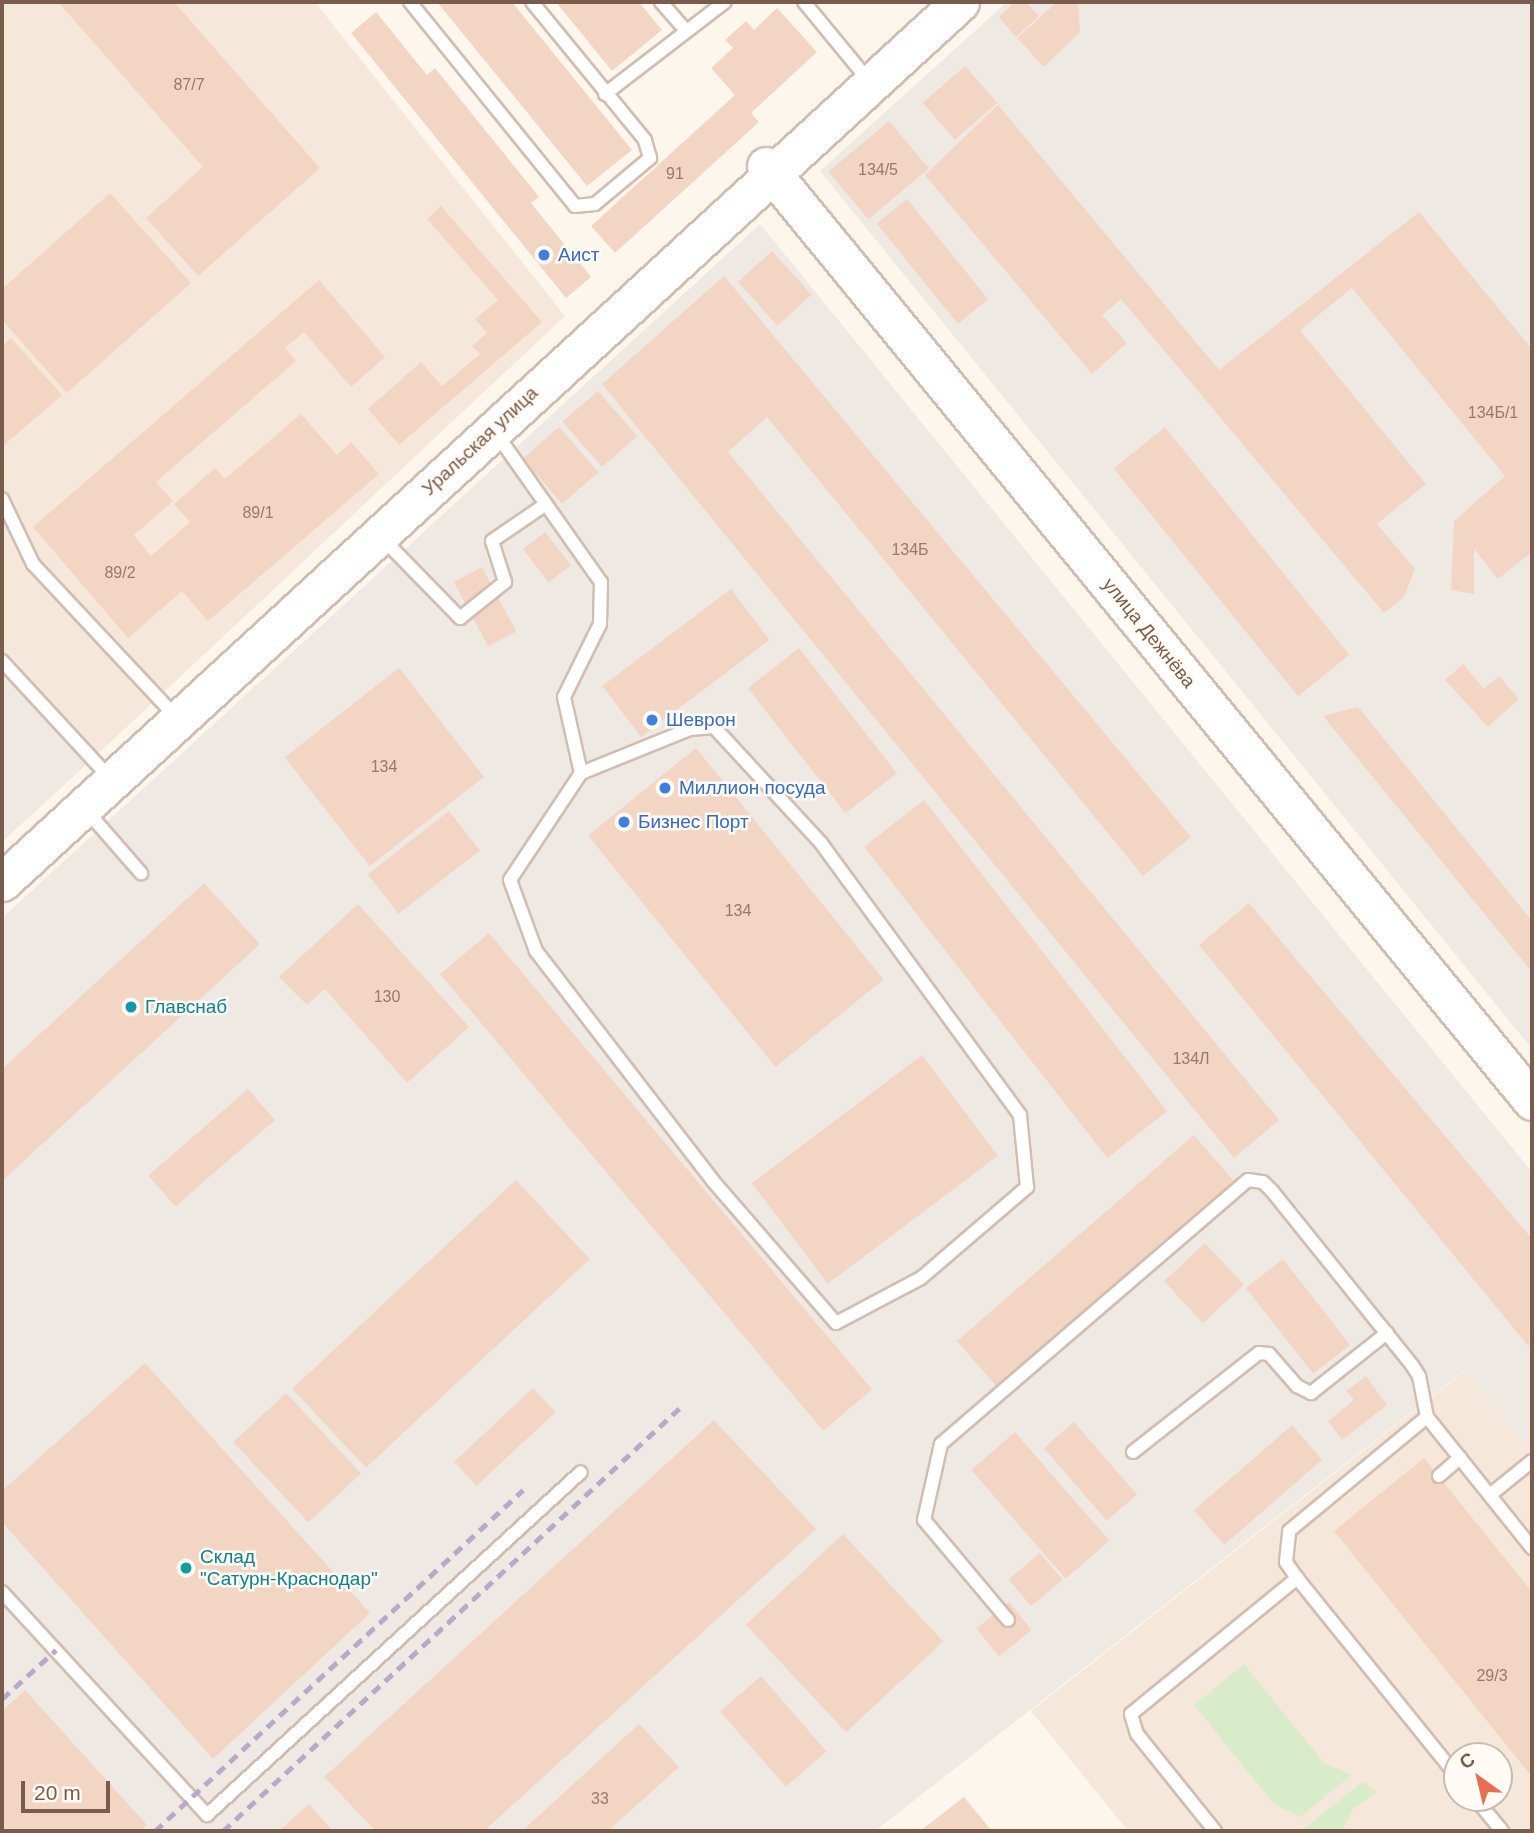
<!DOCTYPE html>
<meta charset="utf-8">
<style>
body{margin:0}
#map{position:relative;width:1534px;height:1833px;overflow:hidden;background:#fdf6ec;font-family:Helvetica,sans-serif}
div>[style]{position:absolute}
.residential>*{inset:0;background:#f5e8da}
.industrial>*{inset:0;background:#efe9e4}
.green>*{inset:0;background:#d8ecc9}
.building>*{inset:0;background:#f3d5c3;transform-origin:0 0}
.roads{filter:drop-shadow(2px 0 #d1beb0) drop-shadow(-2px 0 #d1beb0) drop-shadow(0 2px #d1beb0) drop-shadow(0 -2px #d1beb0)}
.lane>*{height:12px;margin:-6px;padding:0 6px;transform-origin:6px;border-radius:6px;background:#fff}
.secondary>*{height:37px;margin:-18.5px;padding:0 18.5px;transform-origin:18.5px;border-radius:18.5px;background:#fff}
.rail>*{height:5px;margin-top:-2.5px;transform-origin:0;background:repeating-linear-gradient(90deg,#b9a8c9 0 10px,transparent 0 17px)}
.dots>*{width:19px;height:19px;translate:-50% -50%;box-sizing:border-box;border:4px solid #fffaf3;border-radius:50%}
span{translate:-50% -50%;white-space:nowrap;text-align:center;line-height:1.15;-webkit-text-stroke:5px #fffaf3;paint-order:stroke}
.number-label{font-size:16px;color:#987a6a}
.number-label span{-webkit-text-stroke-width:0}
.shop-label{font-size:19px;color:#366cbe}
.left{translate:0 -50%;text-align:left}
.street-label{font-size:19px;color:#7a5c4d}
.culture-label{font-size:19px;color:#0d838f}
.frame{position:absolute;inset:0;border:4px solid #7a5c4d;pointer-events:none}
.north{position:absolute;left:1443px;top:1742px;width:70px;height:70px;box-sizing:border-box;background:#fffaf3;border:2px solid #cabbb1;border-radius:50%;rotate:326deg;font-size:19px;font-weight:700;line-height:28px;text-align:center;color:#7a5c4d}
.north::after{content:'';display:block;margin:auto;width:24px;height:32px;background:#e76f51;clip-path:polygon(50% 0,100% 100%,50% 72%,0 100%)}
.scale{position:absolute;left:21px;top:1781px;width:89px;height:32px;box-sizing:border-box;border:4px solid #7a5c4d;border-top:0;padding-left:9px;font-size:21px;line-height:24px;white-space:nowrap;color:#7a5c4d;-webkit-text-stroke:5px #fffaf3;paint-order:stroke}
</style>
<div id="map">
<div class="residential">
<div style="clip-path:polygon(2px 2px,315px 2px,565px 316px,99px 753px,2px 645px)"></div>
<div style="clip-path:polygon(evenodd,1465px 1371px,1532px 1450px,1532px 1831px,1128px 1831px,1031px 1711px,1465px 1371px,1457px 1756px,1499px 1756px,1499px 1798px,1457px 1798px,1457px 1756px)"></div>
</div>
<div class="industrial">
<div style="clip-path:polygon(1007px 2px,1532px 2px,1532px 1049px,820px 171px)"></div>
<div style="clip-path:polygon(760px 224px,1532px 1172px,1532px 1450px,1464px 1371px,875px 1831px,2px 1831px,2px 918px)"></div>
<div style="clip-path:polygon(2px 645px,99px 753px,2px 842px)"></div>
</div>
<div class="green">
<div style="clip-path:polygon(1244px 1664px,1324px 1763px,1352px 1775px,1300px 1817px,1273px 1803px,1194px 1705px)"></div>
<div style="clip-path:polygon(1362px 1782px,1377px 1792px,1353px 1809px,1342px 1831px,1301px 1831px)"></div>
</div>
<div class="building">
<div style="clip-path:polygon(58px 2px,174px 2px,320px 168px,198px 276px,146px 218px,203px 167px)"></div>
<div style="clip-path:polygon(437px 2px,512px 2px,632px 150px,587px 186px)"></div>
<div style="clip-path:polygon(556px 2px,639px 2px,662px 30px,612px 71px)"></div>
<div style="clip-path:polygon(1015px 2px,1026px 2px,1039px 16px,1016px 37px,999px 17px)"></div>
<div style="clip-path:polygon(1057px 2px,1078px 2px,1080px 32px,1044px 67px,1017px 38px)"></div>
<div style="clip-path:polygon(777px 8px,817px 52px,751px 113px,759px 122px,615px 253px,591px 226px,735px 95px,711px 68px,733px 48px,725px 40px,746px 21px,754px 30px)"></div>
<div style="clip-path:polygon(376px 12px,427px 75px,435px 68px,539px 197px,531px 203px,591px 277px,566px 298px,351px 33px)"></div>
<div style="left:965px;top:66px;width:49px;height:56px;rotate:49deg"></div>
<div style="clip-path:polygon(998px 105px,1219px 370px,1419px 212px,1532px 349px,1532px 552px,1498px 579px,1474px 549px,1474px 594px,1451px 590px,1454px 521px,1505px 476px,1352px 288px,1300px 330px,1426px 484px,1377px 524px,1415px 569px,1404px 597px,1384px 613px,1121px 299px,1102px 315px,1127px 343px,1092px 374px,925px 175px)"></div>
<div style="left:889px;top:121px;width:62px;height:79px;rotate:50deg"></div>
<div style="clip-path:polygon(110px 193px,191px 283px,67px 393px,2px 320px,2px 289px)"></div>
<div style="left:907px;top:199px;width:129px;height:39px;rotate:51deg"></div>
<div style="clip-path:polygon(441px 206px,542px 322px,399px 445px,368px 409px,421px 362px,442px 386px,480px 354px,472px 346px,487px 333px,475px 319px,498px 300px,427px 219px)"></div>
<div style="left:772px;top:251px;width:59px;height:46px;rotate:48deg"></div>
<div style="clip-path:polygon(724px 276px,1191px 837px,1143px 876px,767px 417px,728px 452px,1279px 1120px,1234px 1158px,602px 384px)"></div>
<div style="clip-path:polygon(319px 280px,385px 357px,351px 387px,304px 332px,285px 348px,296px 361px,156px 482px,173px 501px,134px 535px,151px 556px,190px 522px,174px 504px,215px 468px,225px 479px,301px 414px,337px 455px,351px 442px,379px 474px,208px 621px,182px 591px,128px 638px,33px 527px)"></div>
<div style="clip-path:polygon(11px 338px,62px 395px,2px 447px,2px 346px)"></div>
<div style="left:598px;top:391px;width:60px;height:47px;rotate:49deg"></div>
<div style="left:559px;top:427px;width:60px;height:48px;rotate:49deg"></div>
<div style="left:1165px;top:427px;width:293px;height:66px;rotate:51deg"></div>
<div style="left:545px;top:532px;width:42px;height:28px;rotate:52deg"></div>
<div style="left:482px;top:567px;width:73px;height:32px;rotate:62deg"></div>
<div style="left:731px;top:589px;width:64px;height:161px;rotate:53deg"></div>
<div style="left:799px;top:648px;width:159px;height:65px;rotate:52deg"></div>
<div style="clip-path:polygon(1463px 664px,1484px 689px,1499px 676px,1519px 699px,1488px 727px,1445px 680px)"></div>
<div style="left:399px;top:668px;width:138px;height:145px;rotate:52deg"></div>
<div style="clip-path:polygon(1358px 707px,1532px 921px,1532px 972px,1323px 716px)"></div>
<div style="left:696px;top:748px;width:298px;height:139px;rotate:51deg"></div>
<div style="left:924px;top:800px;width:395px;height:76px;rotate:52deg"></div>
<div style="left:449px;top:811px;width:50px;height:103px;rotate:52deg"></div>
<div style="clip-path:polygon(204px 883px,260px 944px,2px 1181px,2px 1069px)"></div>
<div style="clip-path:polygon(1249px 903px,1532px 1239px,1529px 1347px,1199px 945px)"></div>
<div style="clip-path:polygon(358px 904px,469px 1027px,407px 1083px,325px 989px,307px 1005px,279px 977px)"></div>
<div style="left:489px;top:933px;width:596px;height:64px;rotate:50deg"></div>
<div style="left:922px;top:1055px;width:126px;height:213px;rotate:53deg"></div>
<div style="left:248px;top:1089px;width:41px;height:132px;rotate:49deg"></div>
<div style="left:1194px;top:1135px;width:62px;height:314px;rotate:49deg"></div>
<div style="left:516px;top:1180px;width:108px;height:306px;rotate:47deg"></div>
<div style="left:1205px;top:1243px;width:57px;height:56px;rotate:47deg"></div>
<div style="left:1283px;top:1259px;width:109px;height:47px;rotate:52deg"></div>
<div style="clip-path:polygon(145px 1363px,370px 1613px,213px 1759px,2px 1522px,2px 1491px)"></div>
<div style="clip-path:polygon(1366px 1376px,1387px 1405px,1342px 1440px,1328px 1421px,1354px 1400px,1346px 1391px)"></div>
<div style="left:533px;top:1388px;width:33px;height:108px;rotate:47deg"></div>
<div style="left:286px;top:1393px;width:110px;height:72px;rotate:47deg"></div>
<div style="clip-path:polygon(714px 1420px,816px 1529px,484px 1831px,376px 1831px,324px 1777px)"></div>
<div style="left:1074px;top:1422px;width:96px;height:40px;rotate:49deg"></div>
<div style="left:1292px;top:1425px;width:46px;height:130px;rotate:49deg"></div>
<div style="left:1015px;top:1432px;width:144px;height:58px;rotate:49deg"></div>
<div style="clip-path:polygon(1424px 1458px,1532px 1592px,1532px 1777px,1334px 1531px)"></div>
<div style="left:843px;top:1534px;width:147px;height:133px;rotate:47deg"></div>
<div style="left:1040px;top:1553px;width:35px;height:41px;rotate:50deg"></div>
<div style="left:1009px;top:1602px;width:36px;height:42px;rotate:51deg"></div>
<div style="left:761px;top:1676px;width:100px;height:54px;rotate:49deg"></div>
<div style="clip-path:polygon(25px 1690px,147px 1825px,140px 1831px,2px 1831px,2px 1711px)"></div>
<div style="clip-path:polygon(639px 1724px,679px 1767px,608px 1831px,522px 1831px)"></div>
<div style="clip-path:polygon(964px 1797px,992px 1831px,920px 1831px)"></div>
<div style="clip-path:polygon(309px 1804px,333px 1831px,279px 1831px)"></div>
</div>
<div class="roads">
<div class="lane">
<div style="left:410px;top:2px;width:262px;rotate:51deg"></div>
<div style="left:575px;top:206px;width:20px;rotate:-6deg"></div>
<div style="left:595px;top:204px;width:72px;rotate:-39.9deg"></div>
<div style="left:650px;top:158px;width:19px;rotate:-106deg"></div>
<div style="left:645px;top:140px;width:178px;rotate:-129.3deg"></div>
<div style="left:661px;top:2px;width:37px;rotate:49deg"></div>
<div style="left:804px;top:2px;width:96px;rotate:50.5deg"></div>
<div style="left:605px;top:94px;width:151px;rotate:-37.5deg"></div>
<div style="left:495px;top:432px;width:184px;rotate:54.8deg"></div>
<div style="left:601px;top:582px;width:42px;rotate:91.4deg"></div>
<div style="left:600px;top:624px;width:81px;rotate:116.3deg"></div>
<div style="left:564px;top:697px;width:78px;rotate:77.4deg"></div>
<div style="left:581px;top:773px;width:128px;rotate:123.6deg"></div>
<div style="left:510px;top:880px;width:76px;rotate:69.9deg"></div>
<div style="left:536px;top:951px;width:290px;rotate:52.4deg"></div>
<div style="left:713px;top:1181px;width:188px;rotate:49.1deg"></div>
<div style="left:836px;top:1323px;width:96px;rotate:-27.9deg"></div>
<div style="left:921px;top:1278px;width:140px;rotate:-40.6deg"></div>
<div style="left:1027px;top:1187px;width:72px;rotate:-95.6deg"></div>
<div style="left:1020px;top:1115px;width:337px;rotate:-126.2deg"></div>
<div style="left:821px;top:843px;width:158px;rotate:-132.7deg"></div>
<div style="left:714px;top:727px;width:24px;rotate:175deg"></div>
<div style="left:690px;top:729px;width:118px;rotate:158deg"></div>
<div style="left:2px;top:499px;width:72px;rotate:64.5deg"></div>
<div style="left:33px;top:564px;width:208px;rotate:46.9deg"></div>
<div style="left:382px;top:538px;width:112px;rotate:45.7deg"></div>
<div style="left:460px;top:618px;width:58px;rotate:-38.7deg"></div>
<div style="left:505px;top:582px;width:43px;rotate:-107.6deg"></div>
<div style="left:492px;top:541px;width:65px;rotate:-34.4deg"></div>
<div style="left:2px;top:661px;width:158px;rotate:47.3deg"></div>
<div style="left:86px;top:810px;width:84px;rotate:48.9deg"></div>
<div style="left:1133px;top:1452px;width:160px;rotate:-38.2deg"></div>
<div style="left:1259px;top:1353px;width:10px;rotate:6deg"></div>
<div style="left:1269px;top:1354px;width:43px;rotate:48.8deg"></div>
<div style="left:1297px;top:1386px;width:16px;rotate:27deg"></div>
<div style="left:1311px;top:1393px;width:97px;rotate:-38.3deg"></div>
<div style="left:1439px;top:1476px;width:28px;rotate:-41deg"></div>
<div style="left:1490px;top:1495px;width:54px;rotate:-39deg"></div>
<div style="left:1297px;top:1578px;width:19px;rotate:-125deg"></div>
<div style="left:1286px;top:1562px;width:31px;rotate:-84deg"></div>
<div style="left:1289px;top:1531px;width:179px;rotate:-39.6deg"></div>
<div style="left:2px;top:1592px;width:303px;rotate:47.4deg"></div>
<div style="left:207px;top:1815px;width:507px;rotate:-42.52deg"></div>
<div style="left:1008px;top:1620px;width:131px;rotate:-130deg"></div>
<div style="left:924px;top:1520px;width:78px;rotate:-77.4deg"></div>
<div style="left:941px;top:1444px;width:405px;rotate:-40.7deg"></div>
<div style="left:1248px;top:1180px;width:15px;rotate:8deg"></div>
<div style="left:1263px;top:1182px;width:13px;rotate:45deg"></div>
<div style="left:1272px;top:1191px;width:223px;rotate:51.2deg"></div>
<div style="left:1412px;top:1365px;width:13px;rotate:58deg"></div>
<div style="left:1419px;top:1376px;width:42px;rotate:79deg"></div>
<div style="left:1427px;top:1417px;width:168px;rotate:51.3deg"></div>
<div style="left:1475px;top:1798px;width:43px;rotate:50.7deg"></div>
<div style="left:1215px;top:1831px;width:124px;rotate:-128.8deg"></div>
<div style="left:1137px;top:1734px;width:21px;rotate:-107deg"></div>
<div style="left:1131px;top:1714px;width:215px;rotate:-39.3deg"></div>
<div style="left:1297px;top:1578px;width:255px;rotate:51.1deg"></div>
</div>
<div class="secondary">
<div style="left:766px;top:166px;width:1209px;rotate:50.67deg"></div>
<div style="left:2px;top:882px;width:1301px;rotate:-42.57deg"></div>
</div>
</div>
<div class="rail">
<div style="left:2px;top:1699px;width:73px;rotate:-42.2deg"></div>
<div style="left:155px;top:1831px;width:502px;rotate:-42.82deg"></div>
<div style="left:223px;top:1831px;width:626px;rotate:-42.8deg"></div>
</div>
<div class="dots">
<div style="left:544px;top:255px;background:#3f7fe0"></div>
<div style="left:652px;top:720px;background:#3f7fe0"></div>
<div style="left:665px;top:788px;background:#3f7fe0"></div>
<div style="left:624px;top:822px;background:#3f7fe0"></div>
<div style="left:131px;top:1007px;background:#0f9aa8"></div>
<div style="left:186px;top:1568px;background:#0f9aa8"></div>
</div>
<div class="number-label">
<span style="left:189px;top:85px">87/7</span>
<span style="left:878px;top:170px">134/5</span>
<span style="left:675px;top:174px">91</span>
<span style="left:1493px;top:413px">134Б/1</span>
<span style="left:258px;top:513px">89/1</span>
<span style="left:910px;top:550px">134Б</span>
<span style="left:120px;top:573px">89/2</span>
<span style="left:384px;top:767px">134</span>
<span style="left:738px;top:911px">134</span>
<span style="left:387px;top:997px">130</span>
<span style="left:1191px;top:1059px">134Л</span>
<span style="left:1492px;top:1676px">29/3</span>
<span style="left:600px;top:1799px">33</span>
</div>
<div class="shop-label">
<span class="left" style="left:558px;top:255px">Аист</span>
<span class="left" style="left:666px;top:720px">Шеврон</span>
<span class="left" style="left:679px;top:788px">Миллион посуда</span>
<span class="left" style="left:638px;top:822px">Бизнес Порт</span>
</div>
<div class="street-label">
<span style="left:480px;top:441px;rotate:-43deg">Уральская улица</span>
<span style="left:1149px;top:633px;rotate:51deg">улица Дежнёва</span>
</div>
<div class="culture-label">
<span class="left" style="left:145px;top:1007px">Главснаб</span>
<span class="left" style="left:200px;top:1568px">Склад<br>"Сатурн-Краснодар"</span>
</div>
<div class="frame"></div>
<div class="north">С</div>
<div class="scale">20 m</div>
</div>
